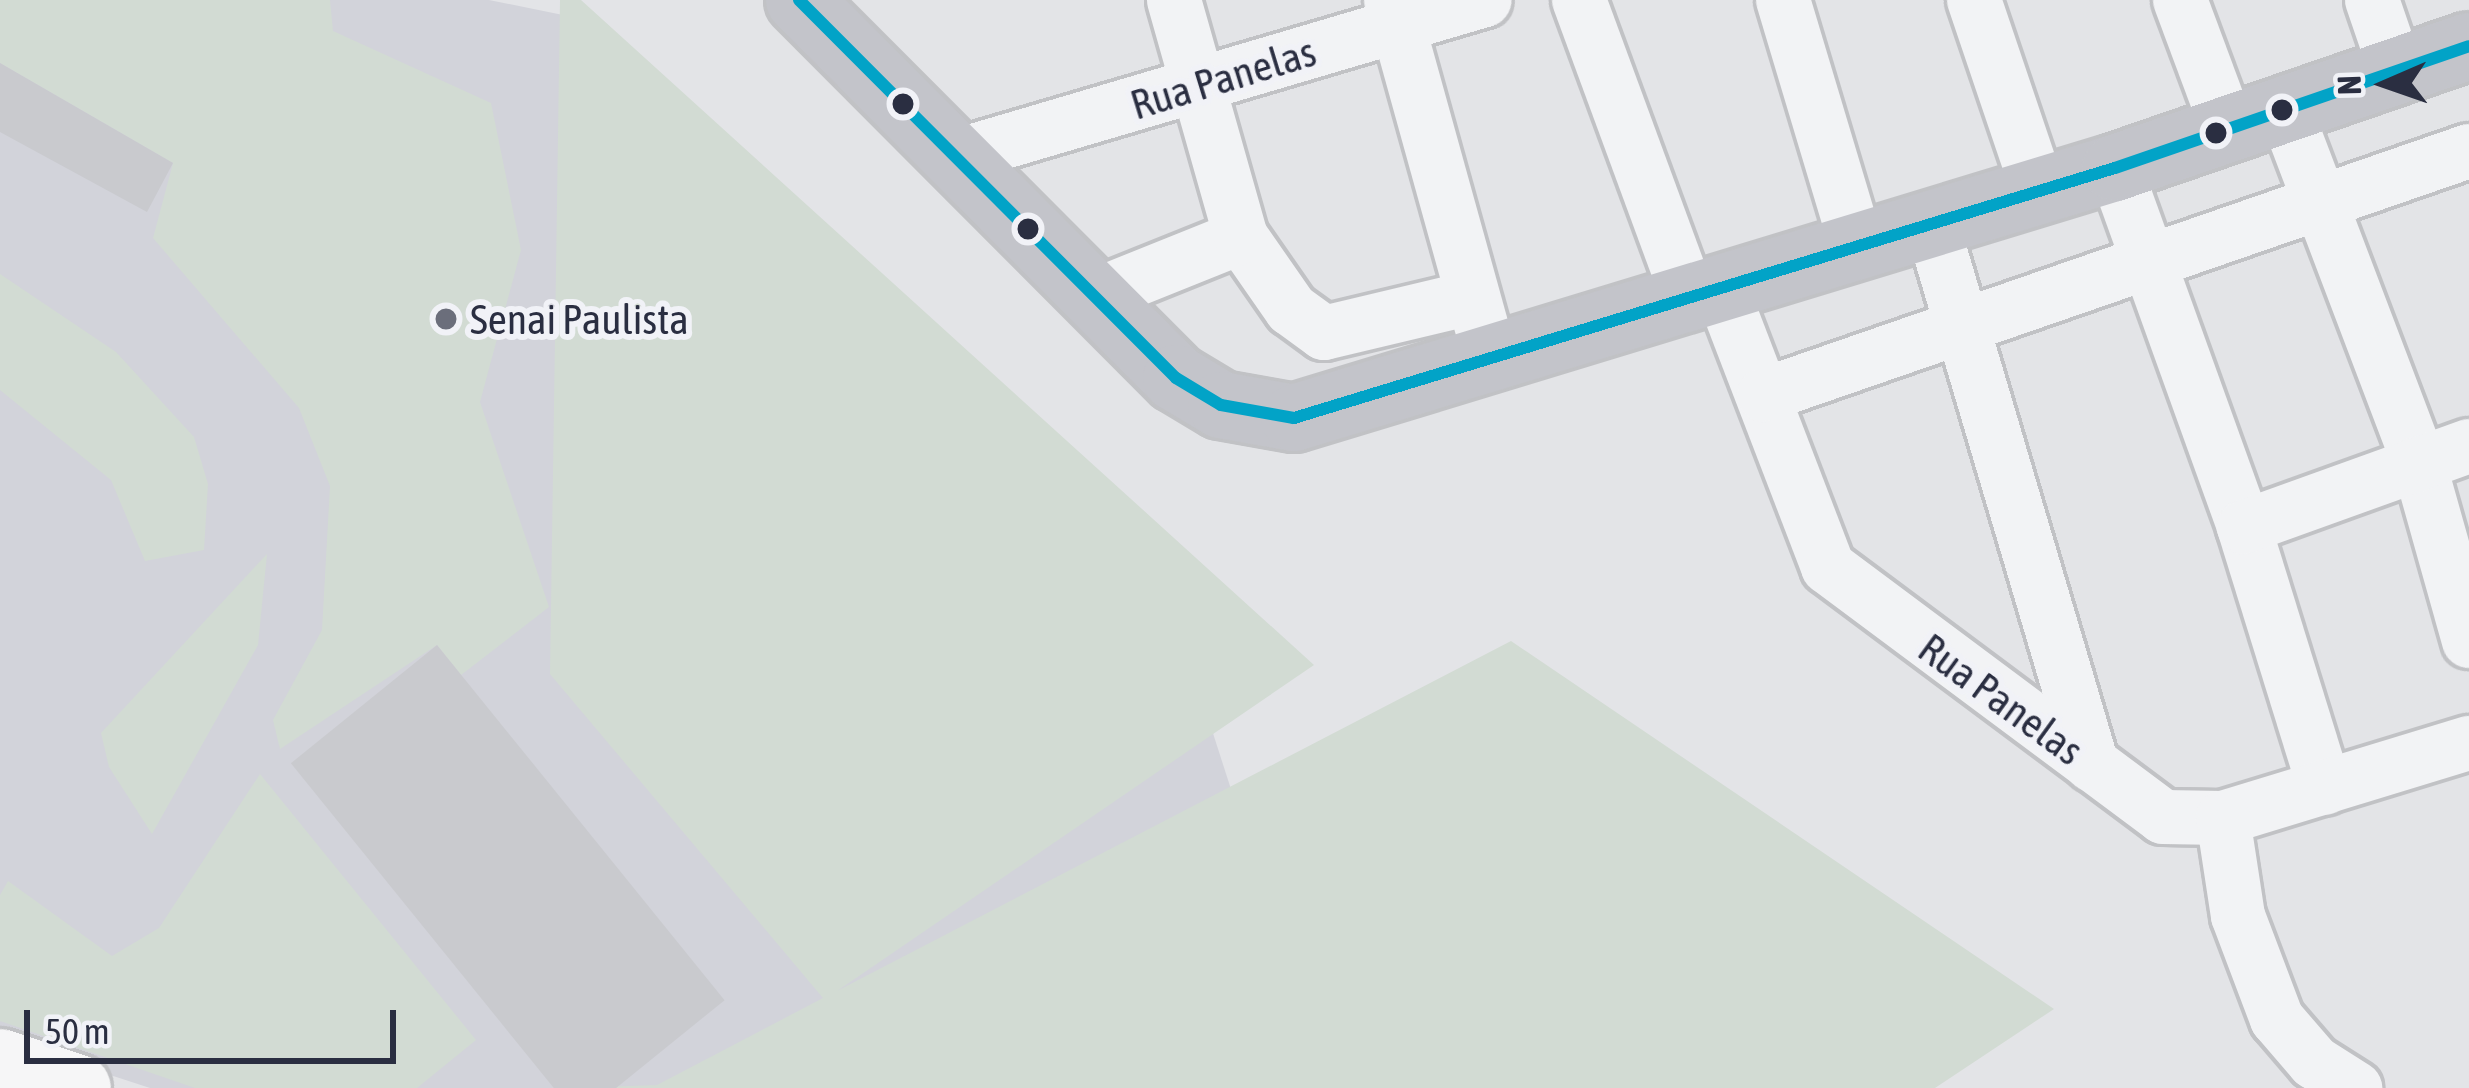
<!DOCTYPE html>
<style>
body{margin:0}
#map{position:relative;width:2469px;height:1088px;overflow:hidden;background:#e3e4e7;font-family:"Asap Condensed",sans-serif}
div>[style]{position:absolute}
.built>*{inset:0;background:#d2d3da}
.green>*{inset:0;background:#d2dbd3}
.building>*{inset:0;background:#c9cace;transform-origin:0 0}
.roads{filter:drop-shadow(3px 0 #c1c2c5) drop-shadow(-3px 0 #c1c2c5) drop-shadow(0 3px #c1c2c5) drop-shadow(0 -3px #c1c2c5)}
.street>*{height:54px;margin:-27px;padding:0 27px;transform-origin:27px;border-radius:27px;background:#f2f3f5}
.secondary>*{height:66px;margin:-33px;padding:0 33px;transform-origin:33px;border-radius:33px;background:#c3c4ca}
.highway>*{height:66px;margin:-33px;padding:0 33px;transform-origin:33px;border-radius:33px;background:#f6f6f7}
.bus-1>*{height:12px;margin:-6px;padding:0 6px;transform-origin:6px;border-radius:6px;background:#02a3c7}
.dots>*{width:33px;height:33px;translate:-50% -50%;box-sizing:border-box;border:6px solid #f1f2f7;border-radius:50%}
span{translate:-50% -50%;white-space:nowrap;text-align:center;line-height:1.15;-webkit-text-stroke:12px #f1f2f7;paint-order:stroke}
.street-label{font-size:42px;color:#2a2e41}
.poi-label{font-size:42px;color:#2a2e41}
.left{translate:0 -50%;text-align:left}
.north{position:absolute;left:2325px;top:24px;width:120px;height:120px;-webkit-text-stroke:9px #f1f2f7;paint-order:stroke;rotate:268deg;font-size:33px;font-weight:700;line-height:48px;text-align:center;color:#2a2e41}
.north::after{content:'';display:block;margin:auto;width:42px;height:54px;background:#2a2e41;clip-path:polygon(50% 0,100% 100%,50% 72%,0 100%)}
.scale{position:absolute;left:24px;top:1010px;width:372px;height:54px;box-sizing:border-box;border:6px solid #2a2e41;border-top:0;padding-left:15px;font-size:36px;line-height:42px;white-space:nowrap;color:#2a2e41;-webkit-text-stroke:9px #f1f2f7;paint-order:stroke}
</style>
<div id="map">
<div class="built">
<div style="clip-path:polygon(0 0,489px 0,607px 24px,1175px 615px,1327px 1088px,150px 1088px,0 1039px)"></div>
</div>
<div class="green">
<div style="clip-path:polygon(0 0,330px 0,333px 31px,491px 103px,521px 250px,480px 402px,549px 607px,461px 675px,437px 645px,280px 749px,273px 720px,322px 630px,330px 486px,299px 408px,153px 238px,173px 163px,0 63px)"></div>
<div style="clip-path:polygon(560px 0,581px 0,1314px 665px,837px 991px,1511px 641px,2054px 1009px,1935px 1088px,572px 1088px,657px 1085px,823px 998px,550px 674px)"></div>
<div style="clip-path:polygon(0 274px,116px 352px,194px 437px,208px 484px,204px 550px,145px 561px,111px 480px,0 390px)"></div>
<div style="clip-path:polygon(267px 554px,258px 645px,152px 834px,109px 767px,101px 733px)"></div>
<div style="clip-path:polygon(260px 774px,476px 1040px,417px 1088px,195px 1088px,0 1021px,0 895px,8px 881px,112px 956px,159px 928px)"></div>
</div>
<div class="building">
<div style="clip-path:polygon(0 63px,173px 163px,147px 212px,0 132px)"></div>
<div style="left:437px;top:645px;width:457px;height:188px;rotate:51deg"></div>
</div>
<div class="roads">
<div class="street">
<div style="left:1391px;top:0;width:371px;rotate:74.5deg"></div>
<div style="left:1579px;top:0;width:316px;rotate:69.8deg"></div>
<div style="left:1783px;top:0;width:254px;rotate:73.3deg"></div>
<div style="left:1974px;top:0;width:203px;rotate:71.3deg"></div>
<div style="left:2180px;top:0;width:138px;rotate:69.6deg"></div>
<div style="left:2372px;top:0;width:74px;rotate:71.1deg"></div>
<div style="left:2286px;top:112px;width:375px;rotate:69.2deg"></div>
<div style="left:2419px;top:463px;width:185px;rotate:74.3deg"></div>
<div style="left:960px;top:155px;width:547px;rotate:-16.45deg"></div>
<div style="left:2115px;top:168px;width:381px;rotate:70.2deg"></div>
<div style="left:2244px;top:527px;width:273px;rotate:72.8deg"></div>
<div style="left:1931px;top:221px;width:567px;rotate:73.51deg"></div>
<div style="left:1241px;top:237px;width:88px;rotate:55.2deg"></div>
<div style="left:1291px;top:309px;width:41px;rotate:36deg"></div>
<div style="left:1324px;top:333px;width:151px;rotate:-13.4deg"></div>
<div style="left:1721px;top:288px;width:299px;rotate:69deg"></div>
<div style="left:1828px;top:567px;width:418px;rotate:36.7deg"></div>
<div style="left:2163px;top:817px;width:60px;rotate:1deg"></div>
<div style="left:2223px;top:818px;width:257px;rotate:-17deg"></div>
<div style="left:1097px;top:295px;width:155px;rotate:-21.9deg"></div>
<div style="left:1241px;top:237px;width:246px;rotate:-105.8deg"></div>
<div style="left:1764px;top:395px;width:746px;rotate:-19.09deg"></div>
<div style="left:2244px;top:527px;width:239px;rotate:-19.8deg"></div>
<div style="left:2223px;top:818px;width:99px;rotate:81.3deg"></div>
<div style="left:2238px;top:916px;width:110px;rotate:69.3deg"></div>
<div style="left:2277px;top:1019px;width:57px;rotate:49.3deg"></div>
<div style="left:2314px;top:1062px;width:49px;rotate:32.4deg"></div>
</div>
<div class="secondary">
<div style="left:799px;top:0;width:534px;rotate:45.08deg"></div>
<div style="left:1176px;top:378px;width:52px;rotate:31deg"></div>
<div style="left:1221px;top:405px;width:74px;rotate:10.1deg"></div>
<div style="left:1294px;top:418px;width:858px;rotate:-16.94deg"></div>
<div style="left:2115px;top:168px;width:374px;rotate:-19deg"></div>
</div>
<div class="highway">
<div style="left:0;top:1062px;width:82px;rotate:18.4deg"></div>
</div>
</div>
<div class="bus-1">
<div style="left:799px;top:0;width:534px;rotate:45.08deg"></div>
<div style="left:1176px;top:378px;width:52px;rotate:31deg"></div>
<div style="left:1221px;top:405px;width:74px;rotate:10.1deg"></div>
<div style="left:1294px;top:418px;width:858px;rotate:-16.94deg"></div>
<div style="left:2115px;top:168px;width:374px;rotate:-19deg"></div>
</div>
<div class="dots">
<div style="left:903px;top:104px;background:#2a2e41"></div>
<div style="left:2282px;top:110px;background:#2a2e41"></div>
<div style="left:2216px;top:133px;background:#2a2e41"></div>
<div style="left:1028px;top:229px;background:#2a2e41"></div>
<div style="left:446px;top:319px;background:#6b6e7b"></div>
</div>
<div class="street-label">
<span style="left:1223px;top:78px;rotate:-17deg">Rua Panelas</span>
<span style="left:2001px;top:699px;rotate:36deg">Rua Panelas</span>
</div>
<div class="poi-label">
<span class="left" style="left:470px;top:319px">Senai Paulista</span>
</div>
<div class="north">N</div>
<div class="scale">50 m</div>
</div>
